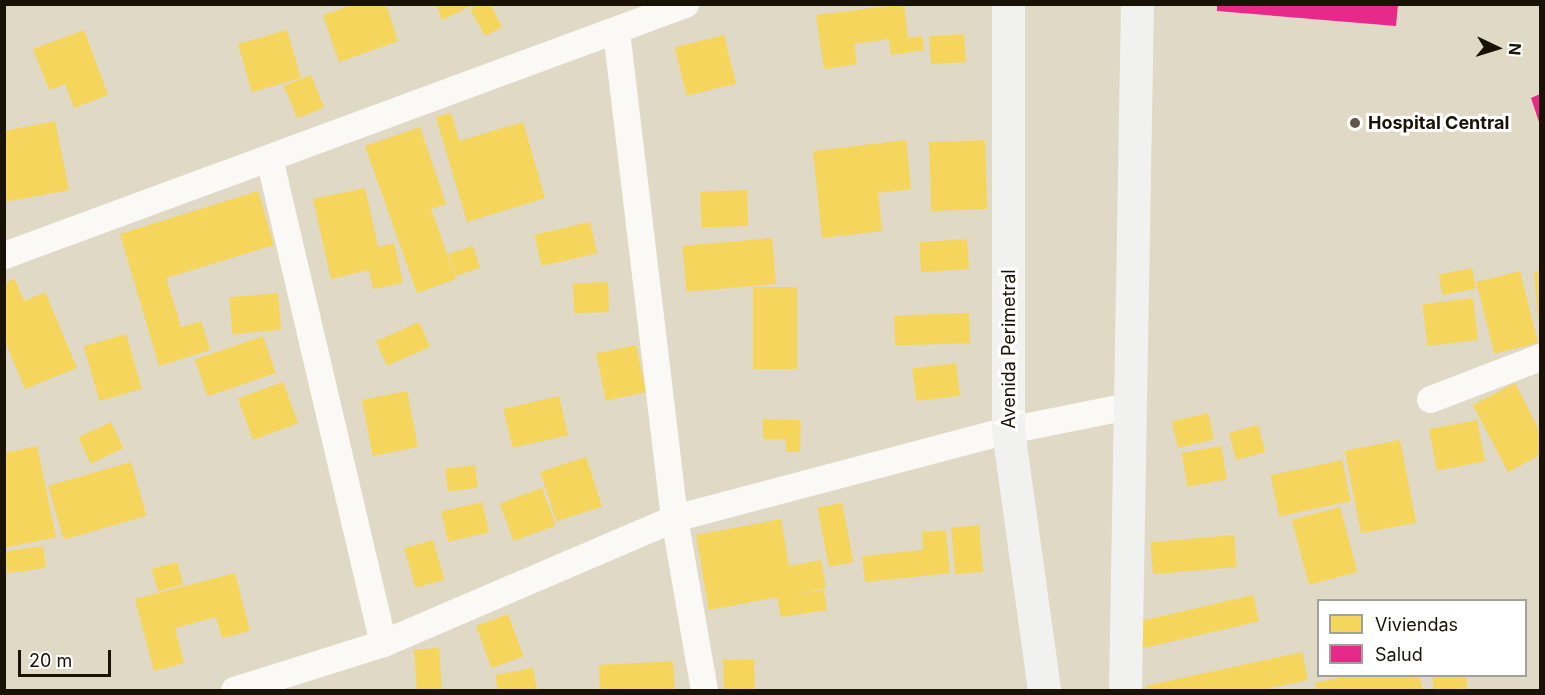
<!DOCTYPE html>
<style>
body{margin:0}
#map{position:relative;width:1545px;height:695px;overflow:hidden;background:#e0d9c5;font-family:Inter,sans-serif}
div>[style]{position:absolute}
.homes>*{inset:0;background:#f6d55c;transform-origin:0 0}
.health>*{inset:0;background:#e7298a}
.street>*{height:27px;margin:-13.5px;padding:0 13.5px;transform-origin:13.5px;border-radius:13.5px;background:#faf9f6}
.secondary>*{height:33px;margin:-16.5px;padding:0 16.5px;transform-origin:16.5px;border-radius:16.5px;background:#f1f1f0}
.dots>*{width:16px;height:16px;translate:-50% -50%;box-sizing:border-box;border:3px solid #fff;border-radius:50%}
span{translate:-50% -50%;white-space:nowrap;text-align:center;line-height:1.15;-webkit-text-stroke:6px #fff;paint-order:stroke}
.poi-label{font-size:18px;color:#181306;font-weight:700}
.left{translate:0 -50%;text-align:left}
.street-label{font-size:18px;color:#181306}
.frame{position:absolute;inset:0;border:6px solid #181306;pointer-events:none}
.legend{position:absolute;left:1317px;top:599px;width:210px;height:78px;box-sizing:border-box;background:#fff;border:2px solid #a3a19b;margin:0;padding:8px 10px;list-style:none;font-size:18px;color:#181306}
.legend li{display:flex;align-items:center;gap:12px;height:30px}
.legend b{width:30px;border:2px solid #a3a19b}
.north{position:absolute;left:1467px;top:18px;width:60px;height:60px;-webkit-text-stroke:4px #fff;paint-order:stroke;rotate:94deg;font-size:16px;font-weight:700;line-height:24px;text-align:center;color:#181306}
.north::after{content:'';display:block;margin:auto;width:21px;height:27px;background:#181306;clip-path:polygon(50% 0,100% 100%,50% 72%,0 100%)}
.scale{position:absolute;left:18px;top:650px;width:93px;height:27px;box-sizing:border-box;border:3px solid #181306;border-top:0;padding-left:8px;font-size:18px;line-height:21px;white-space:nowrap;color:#181306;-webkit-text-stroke:4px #fff;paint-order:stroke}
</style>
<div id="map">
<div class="homes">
<div style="clip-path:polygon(355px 4px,386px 4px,398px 41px,339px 62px,323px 15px)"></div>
<div style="clip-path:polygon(436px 4px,474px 4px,442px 20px)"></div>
<div style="clip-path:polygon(479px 4px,490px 4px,502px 27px,485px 36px,470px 9px)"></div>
<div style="clip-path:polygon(904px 4px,908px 38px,922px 36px,924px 50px,891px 55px,889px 39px,854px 44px,857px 64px,824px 69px,816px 15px)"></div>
<div style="clip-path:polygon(84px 30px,108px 95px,74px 108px,65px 84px,49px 90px,33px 49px)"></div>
<div style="left:287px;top:30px;width:50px;height:51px;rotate:74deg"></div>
<div style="left:964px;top:34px;width:28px;height:35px;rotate:86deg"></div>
<div style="left:724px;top:35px;width:50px;height:51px;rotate:76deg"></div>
<div style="left:311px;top:75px;width:35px;height:29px;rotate:68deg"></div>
<div style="clip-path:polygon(451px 113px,459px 141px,523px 122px,545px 198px,467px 222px,436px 117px)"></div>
<div style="clip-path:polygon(55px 121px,69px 190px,4px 202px,4px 131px)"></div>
<div style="clip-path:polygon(420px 127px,446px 204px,431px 209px,456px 279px,417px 293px,365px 146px)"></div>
<div style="clip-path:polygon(906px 140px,911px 189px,878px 193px,882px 231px,822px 238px,813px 151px)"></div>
<div style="left:985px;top:140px;width:69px;height:56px;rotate:88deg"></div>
<div style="clip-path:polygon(365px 188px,378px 247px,394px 243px,403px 283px,373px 289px,369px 270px,331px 279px,313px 199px)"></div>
<div style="left:747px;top:190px;width:36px;height:47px;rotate:88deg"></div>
<div style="clip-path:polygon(258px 191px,274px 245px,166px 278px,181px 327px,201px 321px,210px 350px,159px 366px,120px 234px)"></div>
<div style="left:590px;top:222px;width:32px;height:57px;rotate:77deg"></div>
<div style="left:772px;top:238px;width:46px;height:90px;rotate:85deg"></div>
<div style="left:967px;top:239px;width:30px;height:48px;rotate:86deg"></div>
<div style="left:473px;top:246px;width:23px;height:26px;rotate:72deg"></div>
<div style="left:1472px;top:268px;width:21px;height:34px;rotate:79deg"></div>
<div style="left:1520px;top:271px;width:74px;height:45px;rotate:76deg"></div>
<div style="clip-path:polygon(1540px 271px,1540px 318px,1538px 318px,1534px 272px)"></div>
<div style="clip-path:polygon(15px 279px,24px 301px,45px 292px,77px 368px,25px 389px,4px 339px,4px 283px)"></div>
<div style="left:608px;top:282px;width:30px;height:35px;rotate:88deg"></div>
<div style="left:753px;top:287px;width:44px;height:82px"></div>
<div style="left:278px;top:293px;width:37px;height:49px;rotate:85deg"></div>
<div style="left:1473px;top:298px;width:42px;height:51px;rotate:83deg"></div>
<div style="left:969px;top:313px;width:30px;height:75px;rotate:88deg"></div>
<div style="left:419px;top:322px;width:27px;height:47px;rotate:66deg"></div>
<div style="left:126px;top:334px;width:57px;height:44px;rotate:74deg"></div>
<div style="left:263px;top:336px;width:39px;height:72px;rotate:71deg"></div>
<div style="left:636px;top:345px;width:48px;height:41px;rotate:78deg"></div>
<div style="left:956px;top:363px;width:33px;height:44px;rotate:83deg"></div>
<div style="left:283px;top:382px;width:44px;height:48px;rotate:70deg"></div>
<div style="clip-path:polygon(1515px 383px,1540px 432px,1540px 455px,1508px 472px,1473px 405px)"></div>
<div style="left:407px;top:391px;width:57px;height:46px;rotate:79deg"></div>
<div style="left:559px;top:396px;width:40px;height:57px;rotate:77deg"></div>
<div style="left:1208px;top:413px;width:27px;height:37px;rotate:77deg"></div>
<div style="clip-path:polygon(763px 419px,801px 420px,800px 452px,786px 452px,786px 439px,763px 439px)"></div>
<div style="left:1477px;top:420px;width:42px;height:49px;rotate:79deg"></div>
<div style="left:111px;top:422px;width:29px;height:36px;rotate:65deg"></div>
<div style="left:1258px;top:425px;width:28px;height:30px;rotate:75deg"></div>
<div style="left:1400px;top:440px;width:84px;height:56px;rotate:79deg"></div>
<div style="clip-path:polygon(37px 446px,56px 537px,4px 548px,4px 453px)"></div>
<div style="left:1221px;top:446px;width:34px;height:40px;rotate:80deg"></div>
<div style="left:586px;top:457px;width:52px;height:48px;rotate:72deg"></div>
<div style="left:1342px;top:460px;width:42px;height:73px;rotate:78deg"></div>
<div style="left:131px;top:462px;width:56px;height:86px;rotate:74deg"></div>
<div style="left:475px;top:465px;width:23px;height:30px;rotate:83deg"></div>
<div style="left:542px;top:488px;width:40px;height:45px;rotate:70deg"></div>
<div style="left:482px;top:502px;width:31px;height:42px;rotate:77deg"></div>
<div style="left:842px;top:503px;width:60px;height:25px;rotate:79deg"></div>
<div style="left:1340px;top:507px;width:67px;height:50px;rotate:75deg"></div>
<div style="clip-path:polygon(781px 519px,789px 566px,821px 560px,826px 588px,794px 595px,824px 590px,827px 610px,781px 617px,777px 597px,709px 610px,696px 535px)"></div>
<div style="left:979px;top:525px;width:47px;height:28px;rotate:85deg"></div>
<div style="clip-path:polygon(946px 530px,950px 573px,865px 582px,862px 556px,923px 550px,922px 532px)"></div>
<div style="left:1234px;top:535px;width:32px;height:84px;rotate:85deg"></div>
<div style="left:433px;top:540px;width:41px;height:30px;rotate:74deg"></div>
<div style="left:43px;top:546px;width:22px;height:39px;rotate:82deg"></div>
<div style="left:177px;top:562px;width:23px;height:26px;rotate:75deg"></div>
<div style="clip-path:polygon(235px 573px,250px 631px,222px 638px,216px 617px,175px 628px,184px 663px,154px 671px,135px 599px)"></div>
<div style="left:1253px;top:595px;width:27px;height:128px;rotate:77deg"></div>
<div style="left:508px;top:614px;width:45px;height:34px;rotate:70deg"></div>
<div style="left:439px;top:648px;width:42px;height:25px;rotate:86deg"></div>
<div style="clip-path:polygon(1302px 652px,1308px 680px,1261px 690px,1146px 690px,1145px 686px)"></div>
<div style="left:754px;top:659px;width:31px;height:31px;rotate:88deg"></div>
<div style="clip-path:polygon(673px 661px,675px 690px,600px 690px,599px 665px)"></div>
<div style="clip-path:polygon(533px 668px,537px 690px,498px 690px,495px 675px)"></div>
<div style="clip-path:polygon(1346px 676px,1419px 676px,1423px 690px,1317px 690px,1315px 683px)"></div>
<div style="left:1433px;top:676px;width:34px;height:14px"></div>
</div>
<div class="health">
<div style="clip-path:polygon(1217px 4px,1398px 4px,1396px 26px,1217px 11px)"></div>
<div style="clip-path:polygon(1540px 94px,1540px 125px,1531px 98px)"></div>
</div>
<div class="street">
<div style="left:616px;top:31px;width:490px;rotate:83.2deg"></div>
<div style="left:674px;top:518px;width:175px;rotate:80.1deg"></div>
<div style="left:270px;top:162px;width:494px;rotate:76.8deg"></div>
<div style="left:4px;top:255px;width:726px;rotate:-20.23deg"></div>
<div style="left:1430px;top:399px;width:118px;rotate:-20.9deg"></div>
<div style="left:234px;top:690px;width:156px;rotate:-17.5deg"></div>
<div style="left:383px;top:643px;width:317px;rotate:-23.2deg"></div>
<div style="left:674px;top:518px;width:345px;rotate:-14.8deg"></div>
<div style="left:1008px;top:430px;width:122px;rotate:-11.3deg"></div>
</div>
<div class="secondary">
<div style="left:1008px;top:4px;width:426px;rotate:90deg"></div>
<div style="left:1008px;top:430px;width:262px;rotate:82.1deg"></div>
<div style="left:1125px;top:690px;width:686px;rotate:-89deg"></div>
</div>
<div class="dots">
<div style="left:1355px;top:123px;background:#5e5849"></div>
</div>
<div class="poi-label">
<span class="left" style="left:1368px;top:123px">Hospital Central</span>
</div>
<div class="street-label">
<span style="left:1009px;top:349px;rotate:-90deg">Avenida Perimetral</span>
</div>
<div class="frame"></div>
<ul class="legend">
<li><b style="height:16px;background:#f6d55c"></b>Viviendas</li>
<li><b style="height:16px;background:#e7298a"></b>Salud</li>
</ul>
<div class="north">N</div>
<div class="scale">20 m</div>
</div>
